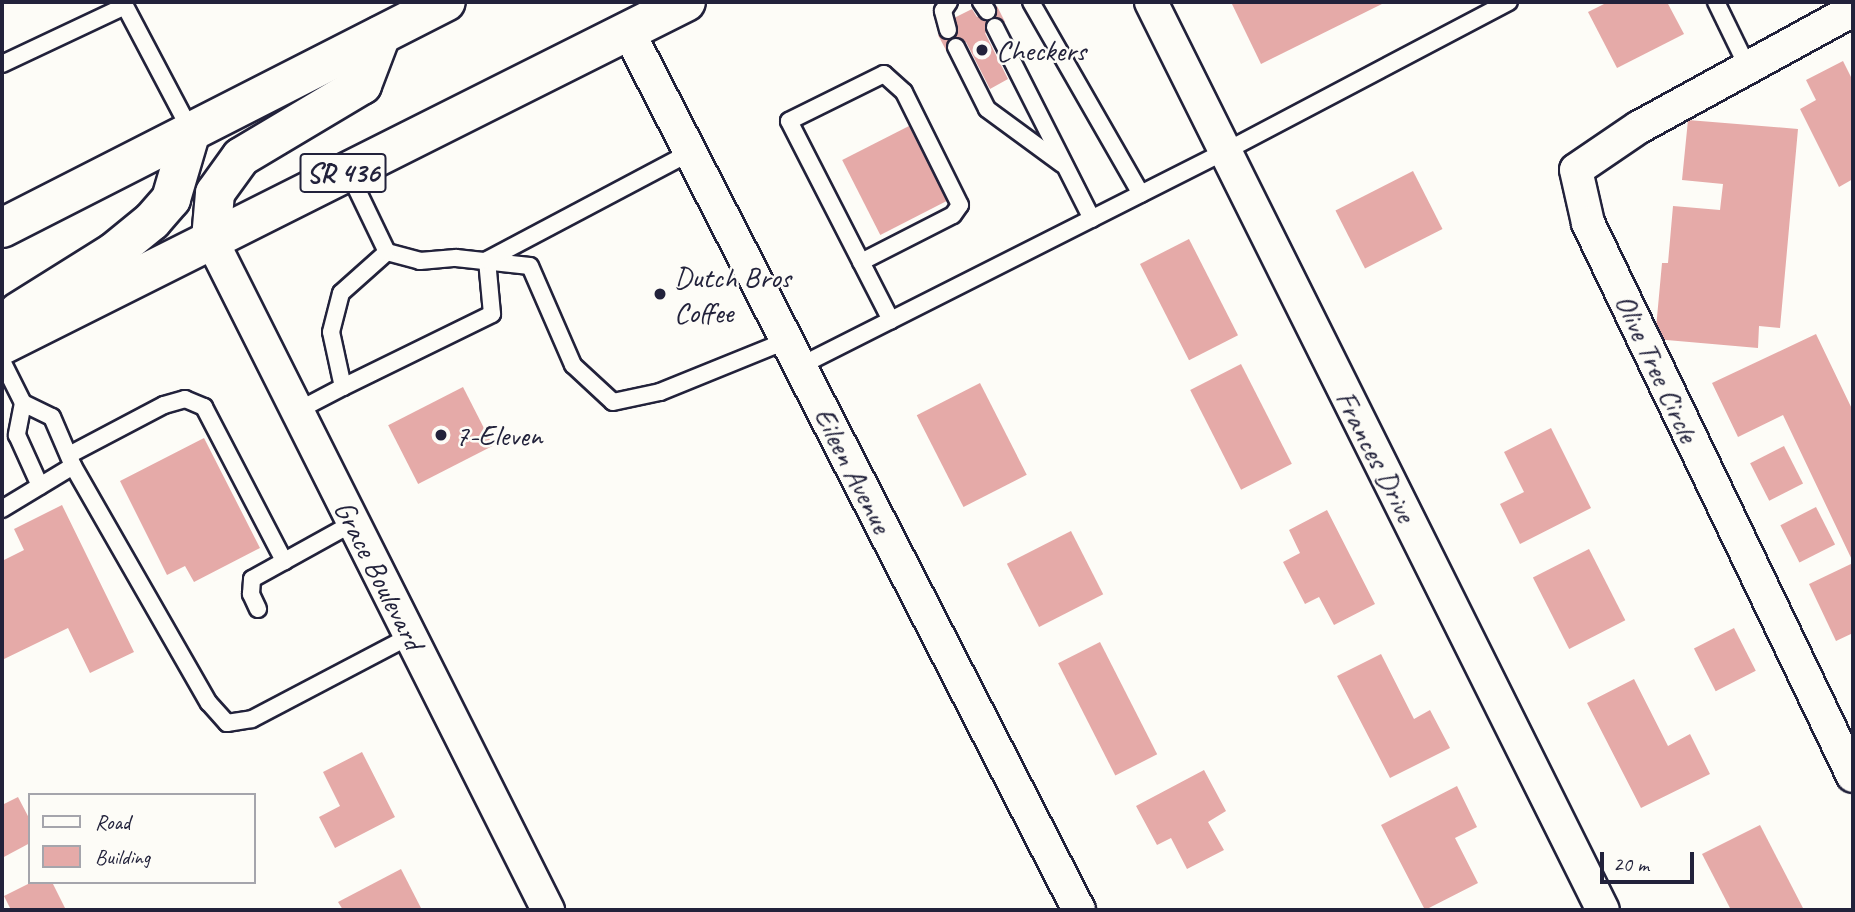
<!DOCTYPE html>
<style>
body{margin:0}
#map{position:relative;width:1855px;height:912px;overflow:hidden;background:#fdfcf7;font-family:Caveat,sans-serif}
div>[style]{position:absolute}
.building>*{inset:0;background:#e5aaa8;transform-origin:0 0}
.roads{filter:drop-shadow(2px 0 #22223b) drop-shadow(-2px 0 #22223b) drop-shadow(0 2px #22223b) drop-shadow(0 -2px #22223b)}
.service>*{height:16px;margin:-8px;padding:0 8px;transform-origin:8px;border-radius:8px;background:#fdfcf7}
.minor>*{height:32px;margin:-16px;padding:0 16px;transform-origin:16px;border-radius:16px;background:#fdfcf7}
.primary>*{height:38px;margin:-19px;padding:0 19px;transform-origin:19px;border-radius:19px;background:#fdfcf7}
.dots>*{width:19px;height:19px;translate:-50% -50%;box-sizing:border-box;border:4px solid #fdfcf7;border-radius:50%}
span{translate:-50% -50%;white-space:nowrap;text-align:center;line-height:1.15;-webkit-text-stroke:5px #fdfcf7;paint-order:stroke}
.shield-label span{padding:2px 5px;background:#fdfcf7;border:2px solid;border-radius:5px;-webkit-text-stroke-width:0}
.shield-label{font-size:28px;color:#22223b;font-weight:700}
.poi-label{font-size:30px;color:#22223b}
.left{translate:0 -50%;text-align:left}
.street-label{font-size:30px;color:#22223b}
.frame{position:absolute;inset:0;border:4px solid #22223b;pointer-events:none}
.legend{position:absolute;left:28px;top:793px;width:228px;height:91px;box-sizing:border-box;background:#fdfcf7;border:2px solid #a5a5ac;margin:0;padding:9px 12px;list-style:none;font-size:21px;color:#22223b}
.legend li{display:flex;align-items:center;gap:14px;height:35px}
.legend b{width:35px;border:2px solid #a5a5ac}
.scale{position:absolute;left:1600px;top:852px;width:94px;height:32px;box-sizing:border-box;border:4px solid #22223b;border-top:0;padding-left:9px;font-size:21px;line-height:24px;white-space:nowrap;color:#22223b;-webkit-text-stroke:5px #fdfcf7;paint-order:stroke}
</style>
<div id="map">
<div class="building">
<div style="clip-path:polygon(1231px 2px,1386px 2px,1261px 64px)"></div>
<div style="clip-path:polygon(1608px 2px,1667px 2px,1684px 34px,1617px 68px,1588px 12px)"></div>
<div style="clip-path:polygon(997px 6px,1005px 22px,985px 33px,1008px 79px,990px 89px,966px 42px,947px 52px,938px 35px,957px 25px,954px 18px,972px 9px,977px 17px)"></div>
<div style="clip-path:polygon(1843px 61px,1853px 81px,1853px 179px,1839px 187px,1800px 109px,1816px 100px,1806px 80px)"></div>
<div style="clip-path:polygon(1688px 120px,1798px 129px,1780px 328px,1759px 326px,1758px 348px,1655px 339px,1662px 263px,1668px 263px,1673px 206px,1720px 210px,1723px 184px,1682px 180px)"></div>
<div style="left:909px;top:126px;width:84px;height:75px;rotate:63deg"></div>
<div style="left:1413px;top:171px;width:65px;height:87px;rotate:63deg"></div>
<div style="left:1189px;top:239px;width:108px;height:55px;rotate:63deg"></div>
<div style="clip-path:polygon(1816px 334px,1853px 411px,1853px 562px,1783px 415px,1738px 437px,1712px 383px)"></div>
<div style="left:1241px;top:364px;width:112px;height:57px;rotate:63deg"></div>
<div style="left:980px;top:383px;width:103px;height:71px;rotate:63deg"></div>
<div style="left:463px;top:387px;width:66px;height:84px;rotate:63deg"></div>
<div style="clip-path:polygon(1551px 428px,1591px 508px,1520px 544px,1500px 504px,1524px 492px,1504px 452px)"></div>
<div style="clip-path:polygon(204px 438px,260px 548px,194px 582px,185px 566px,167px 575px,120px 481px)"></div>
<div style="left:1784px;top:446px;width:42px;height:38px;rotate:63deg"></div>
<div style="clip-path:polygon(62px 505px,134px 652px,90px 673px,68px 628px,2px 660px,2px 561px,24px 550px,14px 529px)"></div>
<div style="left:1816px;top:507px;width:42px;height:40px;rotate:63deg"></div>
<div style="clip-path:polygon(1327px 510px,1375px 604px,1334px 625px,1319px 597px,1305px 604px,1283px 562px,1300px 553px,1289px 530px)"></div>
<div style="left:1071px;top:531px;width:71px;height:72px;rotate:63deg"></div>
<div style="left:1589px;top:549px;width:80px;height:63px;rotate:63deg"></div>
<div style="clip-path:polygon(1853px 563px,1853px 633px,1836px 641px,1809px 584px)"></div>
<div style="left:1734px;top:628px;width:48px;height:45px;rotate:63deg"></div>
<div style="left:1100px;top:642px;width:126px;height:47px;rotate:63deg"></div>
<div style="clip-path:polygon(1381px 654px,1414px 719px,1430px 710px,1450px 748px,1390px 778px,1337px 676px)"></div>
<div style="clip-path:polygon(1634px 679px,1668px 746px,1690px 734px,1710px 774px,1641px 808px,1587px 703px)"></div>
<div style="clip-path:polygon(362px 752px,395px 817px,335px 848px,319px 817px,340px 806px,323px 772px)"></div>
<div style="clip-path:polygon(1204px 770px,1226px 811px,1208px 822px,1224px 850px,1187px 869px,1171px 838px,1157px 845px,1136px 806px)"></div>
<div style="clip-path:polygon(1457px 786px,1477px 827px,1455px 838px,1478px 883px,1425px 910px,1381px 825px)"></div>
<div style="clip-path:polygon(18px 797px,30px 820px,30px 843px,2px 858px,2px 805px)"></div>
<div style="clip-path:polygon(1760px 825px,1804px 910px,1731px 910px,1702px 854px)"></div>
<div style="clip-path:polygon(401px 869px,422px 910px,343px 910px,338px 902px)"></div>
<div style="clip-path:polygon(32px 882px,52px 882px,66px 910px,11px 910px,4px 896px)"></div>
</div>
<div class="roads">
<div class="service">
<div style="left:981px;top:2px;width:11px;rotate:56deg"></div>
<div style="left:1031px;top:2px;width:221px;rotate:60.2deg"></div>
<div style="left:1716px;top:2px;width:73px;rotate:64.1deg"></div>
<div style="left:995px;top:27px;width:215px;rotate:63.2deg"></div>
<div style="left:948px;top:30px;width:20px;rotate:-105deg"></div>
<div style="left:943px;top:11px;width:11px;rotate:-56deg"></div>
<div style="left:956px;top:47px;width:69px;rotate:63.4deg"></div>
<div style="left:987px;top:109px;width:93px;rotate:36.3deg"></div>
<div style="left:2px;top:64px;width:136px;rotate:-25.2deg"></div>
<div style="left:125px;top:6px;width:141px;rotate:62.2deg"></div>
<div style="left:387px;top:252px;width:34px;rotate:15deg"></div>
<div style="left:420px;top:261px;width:36px;rotate:-5deg"></div>
<div style="left:456px;top:258px;width:74px;rotate:6.2deg"></div>
<div style="left:530px;top:266px;width:108px;rotate:66.5deg"></div>
<div style="left:573px;top:365px;width:54px;rotate:42.8deg"></div>
<div style="left:613px;top:402px;width:48px;rotate:-12deg"></div>
<div style="left:660px;top:392px;width:138px;rotate:-22.1deg"></div>
<div style="left:861px;top:262px;width:103px;rotate:-27.1deg"></div>
<div style="left:953px;top:215px;width:12px;rotate:-55deg"></div>
<div style="left:960px;top:205px;width:126px;rotate:-116.4deg"></div>
<div style="left:904px;top:92px;width:27px;rotate:-138deg"></div>
<div style="left:884px;top:74px;width:106px;rotate:153.7deg"></div>
<div style="left:789px;top:121px;width:224px;rotate:62.9deg"></div>
<div style="left:2px;top:361px;width:47px;rotate:63.4deg"></div>
<div style="left:23px;top:403px;width:32px;rotate:26deg"></div>
<div style="left:52px;top:417px;width:53px;rotate:66.8deg"></div>
<div style="left:73px;top:466px;width:273px;rotate:60.2deg"></div>
<div style="left:209px;top:703px;width:27px;rotate:48deg"></div>
<div style="left:227px;top:723px;width:25px;rotate:-9deg"></div>
<div style="left:252px;top:719px;width:178px;rotate:-27.7deg"></div>
<div style="left:800px;top:366px;width:475px;rotate:-26.8deg"></div>
<div style="left:1224px;top:152px;width:322px;rotate:-27.8deg"></div>
<div style="left:343px;top:387px;width:166px;rotate:-26.1deg"></div>
<div style="left:492px;top:314px;width:54px;rotate:-95.3deg"></div>
<div style="left:487px;top:260px;width:231px;rotate:-27.9deg"></div>
<div style="left:23px;top:403px;width:33px;rotate:101deg"></div>
<div style="left:17px;top:435px;width:56px;rotate:65.7deg"></div>
<div style="left:297px;top:411px;width:52px;rotate:-27.6deg"></div>
<div style="left:343px;top:387px;width:56px;rotate:-102.3deg"></div>
<div style="left:331px;top:332px;width:40px;rotate:-75.6deg"></div>
<div style="left:341px;top:293px;width:62px;rotate:-41.7deg"></div>
<div style="left:387px;top:252px;width:90px;rotate:-115.7deg"></div>
<div style="left:69px;top:455px;width:107px;rotate:-27.8deg"></div>
<div style="left:164px;top:405px;width:22px;rotate:-16deg"></div>
<div style="left:185px;top:399px;width:21px;rotate:23deg"></div>
<div style="left:204px;top:407px;width:174px;rotate:62.5deg"></div>
<div style="left:2px;top:509px;width:83px;rotate:-31.2deg"></div>
<div style="left:258px;top:609px;width:17px;rotate:-115deg"></div>
<div style="left:251px;top:594px;width:15px;rotate:-86deg"></div>
<div style="left:252px;top:579px;width:115px;rotate:-29deg"></div>
</div>
<div class="minor">
<div style="left:1151px;top:2px;width:1014px;rotate:63.54deg"></div>
<div style="left:1853px;top:10px;width:244px;rotate:151.3deg"></div>
<div style="left:1639px;top:127px;width:76px;rotate:145.7deg"></div>
<div style="left:1576px;top:170px;width:54px;rotate:77.2deg"></div>
<div style="left:1588px;top:223px;width:613px;rotate:64.4deg"></div>
<div style="left:628px;top:31px;width:988px;rotate:62.84deg"></div>
<div style="left:211px;top:239px;width:751px;rotate:63.33deg"></div>
</div>
<div class="primary">
<div style="left:2px;top:228px;width:498px;rotate:-27deg"></div>
<div style="left:211px;top:239px;width:46px;rotate:-85deg"></div>
<div style="left:215px;top:193px;width:44px;rotate:-54.2deg"></div>
<div style="left:241px;top:157px;width:141px;rotate:-30.8deg"></div>
<div style="left:362px;top:85px;width:53px;rotate:-69.2deg"></div>
<div style="left:18px;top:312px;width:113px;rotate:-32deg"></div>
<div style="left:114px;top:252px;width:49px;rotate:-39.2deg"></div>
<div style="left:152px;top:221px;width:29px;rotate:-49deg"></div>
<div style="left:171px;top:199px;width:71px;rotate:-73.6deg"></div>
<div style="left:2px;top:345px;width:765px;rotate:-26.63deg"></div>
</div>
</div>
<div class="dots">
<div style="left:982px;top:50px;background:#22223b"></div>
<div style="left:660px;top:294px;background:#22223b"></div>
<div style="left:441px;top:435px;background:#22223b"></div>
</div>
<div class="shield-label">
<span style="left:343px;top:173px">SR 436</span>
</div>
<div class="poi-label">
<span class="left" style="left:996px;top:50px">Checkers</span>
<span class="left" style="left:674px;top:294px">Dutch Bros<br>Coffee</span>
<span class="left" style="left:455px;top:435px">7-Eleven</span>
</div>
<div class="street-label">
<span style="left:1657px;top:368px;rotate:65deg">Olive Tree Circle</span>
<span style="left:1376px;top:456px;rotate:63deg">Frances Drive</span>
<span style="left:853px;top:470px;rotate:63deg">Eileen Avenue</span>
<span style="left:379px;top:575px;rotate:63deg">Grace Boulevard</span>
</div>
<div class="frame"></div>
<ul class="legend">
<li><b style="height:9px;background:#fdfcf7"></b>Road</li>
<li><b style="height:19px;background:#e5aaa8"></b>Building</li>
</ul>
<div class="scale">20 m</div>
</div>
